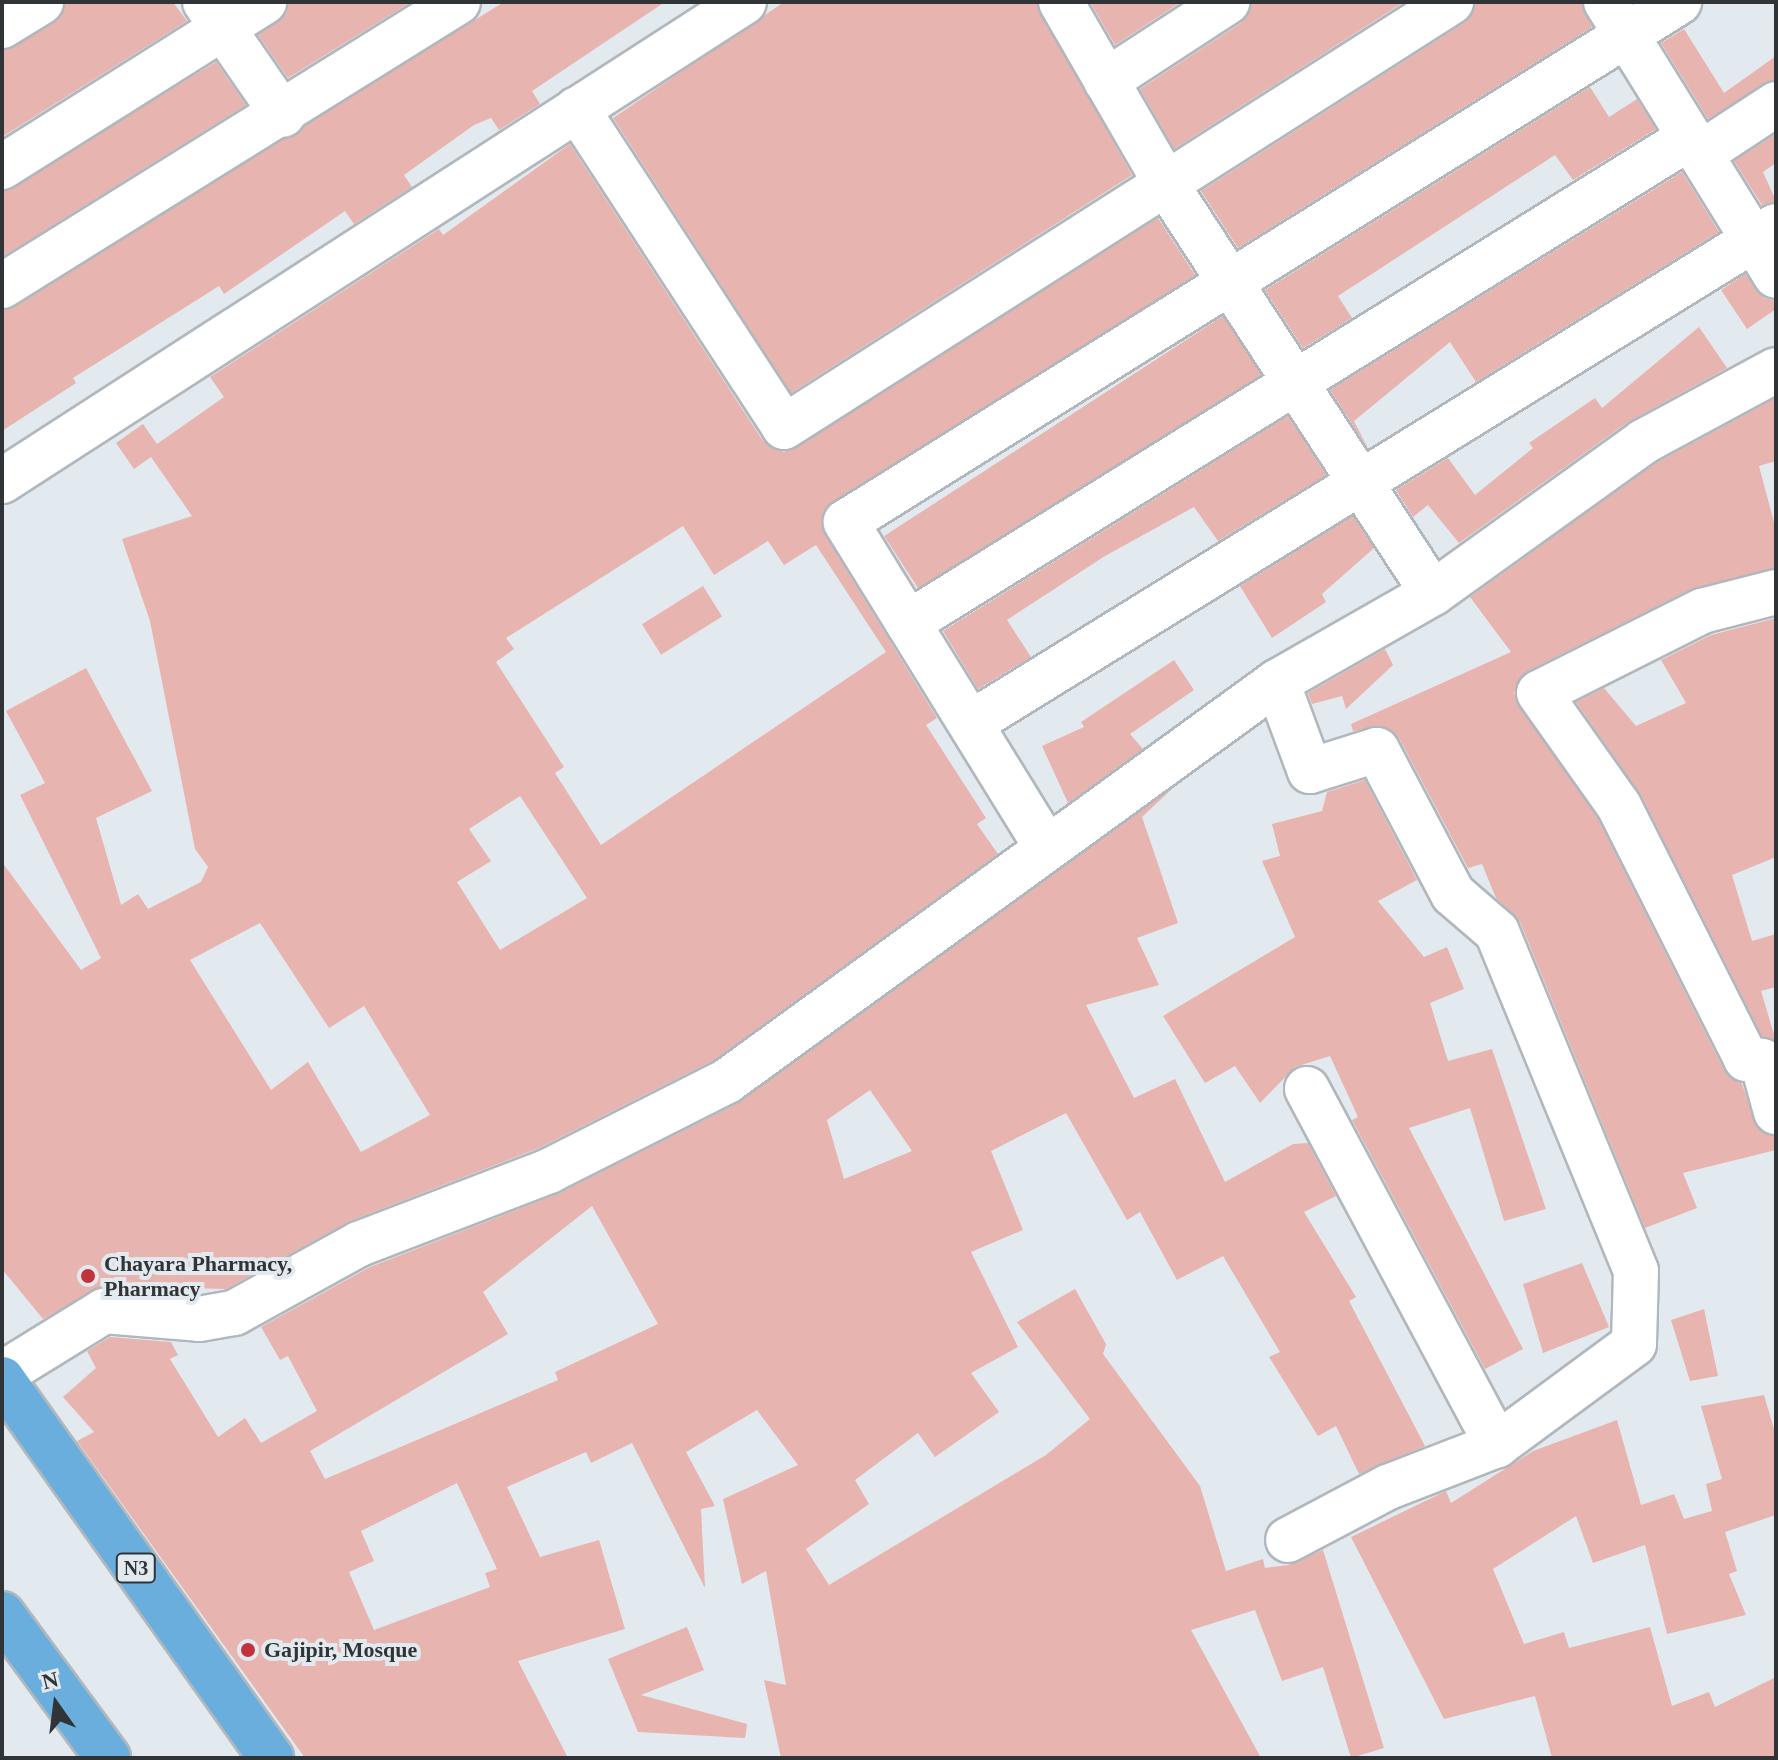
<!DOCTYPE html>
<style>
body{margin:0}
#map{position:relative;width:1778px;height:1760px;overflow:hidden;background:#e2eaef;font-family:"Times New Roman",serif}
div>[style]{position:absolute}
.building>*{inset:0;background:#e8b4b0;transform-origin:0 0}
.roads{filter:drop-shadow(2px 0 #b1b8bd) drop-shadow(-2px 0 #b1b8bd) drop-shadow(0 2px #b1b8bd) drop-shadow(0 -2px #b1b8bd)}
.minor>*{height:44px;margin:-22px;padding:0 22px;transform-origin:22px;border-radius:22px;background:#fff}
.highway>*{height:44px;margin:-22px;padding:0 22px;transform-origin:22px;border-radius:22px;background:#6aaedd}
.dots>*{width:22px;height:22px;translate:-50% -50%;box-sizing:border-box;border:4px solid #e2eaef;border-radius:50%}
span{translate:-50% -50%;white-space:nowrap;text-align:center;line-height:1.15;-webkit-text-stroke:8px #e2eaef;paint-order:stroke}
.shield-label span{padding:2px 6px;background:#e2eaef;border:2px solid;border-radius:6px;-webkit-text-stroke-width:0}
.shield-label{font-size:20px;color:#313436;font-weight:700}
.poi-label{font-size:22px;color:#313436;font-weight:700}
.left{translate:0 -50%;text-align:left}
.frame{position:absolute;inset:0;border:4px solid #313436;pointer-events:none}
.north{position:absolute;left:16px;top:1664px;width:80px;height:80px;-webkit-text-stroke:6px #e2eaef;paint-order:stroke;rotate:346deg;font-size:22px;font-weight:700;line-height:32px;text-align:center;color:#313436}
.north::after{content:'';display:block;margin:auto;width:28px;height:36px;background:#313436;clip-path:polygon(50% 0,100% 100%,50% 72%,0 100%)}
</style>
<div id="map">
<div class="building">
<div style="clip-path:polygon(66px 2px,173px 2px,187px 21px,2px 137px,2px 51px,54px 23px)"></div>
<div style="clip-path:polygon(289px 2px,411px 2px,288px 78px,258px 35px,286px 14px)"></div>
<div style="clip-path:polygon(504px 2px,665px 2px,532px 91px,540px 104px,499px 130px,491px 118px,474px 125px,404px 175px,412px 187px,354px 224px,345px 211px,224px 294px,219px 286px,73px 378px,76px 383px,2px 431px,2px 311px)"></div>
<div style="clip-path:polygon(784px 2px,1036px 2px,1132px 175px,791px 393px,613px 118px)"></div>
<div style="clip-path:polygon(1090px 2px,1181px 2px,1115px 45px)"></div>
<div style="clip-path:polygon(1252px 2px,1404px 2px,1174px 149px,1140px 89px,1241px 23px)"></div>
<div style="clip-path:polygon(1476px 2px,1581px 2px,1592px 27px,1238px 248px,1201px 191px,1464px 23px)"></div>
<div style="clip-path:polygon(1684px 29px,1724px 93px,1776px 56px,1776px 79px,1708px 119px,1661px 43px)"></div>
<div style="clip-path:polygon(216px 62px,246px 105px,2px 257px,2px 192px)"></div>
<div style="clip-path:polygon(1590px 87px,1609px 117px,1637px 99px,1656px 129px,1573px 180px,1555px 155px,1338px 296px,1352px 318px,1303px 348px,1265px 290px)"></div>
<div style="clip-path:polygon(1776px 134px,1776px 163px,1763px 172px,1776px 201px,1762px 205px,1734px 161px)"></div>
<div style="clip-path:polygon(evenodd,570px 144px,763px 441px,784px 452px,1158px 218px,1195px 275px,824px 511px,825px 535px,937px 718px,926px 725px,986px 818px,977px 824px,998px 854px,714px 1060px,539px 1148px,350px 1221px,226px 1289px,105px 1286px,43px 1319px,2px 1269px,2px 862px,81px 970px,101px 958px,20px 795px,45px 783px,6px 711px,86px 668px,152px 791px,96px 818px,121px 905px,138px 894px,148px 909px,201px 882px,208px 867px,195px 849px,150px 621px,122px 539px,192px 516px,151px 457px,134px 469px,116px 443px,143px 424px,157px 444px,224px 397px,210px 377px,439px 229px,443px 235px,570px 144px,683px 526px,714px 575px,768px 541px,784px 565px,816px 545px,886px 652px,601px 845px,555px 773px,564px 767px,496px 662px,514px 649px,506px 638px,683px 526px,570px 144px,520px 796px,587px 898px,500px 950px,457px 882px,491px 861px,469px 829px,520px 796px,570px 144px,260px 923px,329px 1028px,364px 1006px,430px 1115px,361px 1152px,308px 1062px,271px 1090px,190px 960px,260px 923px)"></div>
<div style="clip-path:polygon(1682px 172px,1719px 232px,1476px 382px,1450px 342px,1354px 421px,1368px 448px,1330px 390px)"></div>
<div style="clip-path:polygon(1745px 274px,1764px 298px,1776px 301px,1776px 309px,1747px 329px,1721px 290px)"></div>
<div style="left:1223px;top:316px;width:70px;height:404px;rotate:57deg"></div>
<div style="clip-path:polygon(1699px 327px,1727px 368px,1628px 422px,1459px 543px,1428px 505px,1413px 517px,1396px 490px,1448px 458px,1475px 495px,1533px 448px,1529px 443px,1595px 398px,1602px 408px)"></div>
<div style="clip-path:polygon(1776px 398px,1776px 461px,1759px 466px,1776px 530px,1776px 568px,1691px 589px,1528px 671px,1514px 693px,1598px 819px,1724px 1070px,1742px 1084px,1758px 1129px,1776px 1136px,1776px 1150px,1683px 1173px,1697px 1208px,1645px 1228px,1520px 922px,1496px 898px,1482px 864px,1468px 868px,1399px 738px,1382px 726px,1353px 731px,1351px 724px,1511px 652px,1470px 597px,1656px 463px)"></div>
<div style="clip-path:polygon(1288px 416px,1326px 475px,1218px 541px,1194px 507px,1105px 556px,1007px 620px,1031px 657px,978px 689px,943px 631px)"></div>
<div style="clip-path:polygon(1353px 516px,1374px 548px,1322px 594px,1326px 602px,1272px 638px,1240px 586px)"></div>
<div style="left:703px;top:586px;width:36px;height:72px;rotate:58deg"></div>
<div style="clip-path:polygon(1776px 618px,1776px 857px,1732px 875px,1752px 941px,1776px 934px,1776px 987px,1761px 991px,1776px 1041px,1762px 1036px,1641px 795px,1576px 702px,1604px 688px,1636px 726px,1686px 703px,1661px 660px,1711px 635px)"></div>
<div style="clip-path:polygon(1385px 649px,1393px 665px,1346px 709px,1342px 696px,1312px 704px,1308px 693px)"></div>
<div style="clip-path:polygon(1174px 660px,1194px 690px,1130px 734px,1143px 749px,1068px 803px,1042px 746px,1084px 727px,1081px 722px)"></div>
<div style="clip-path:polygon(1365px 780px,1417px 880px,1378px 901px,1424px 957px,1447px 947px,1464px 989px,1430px 1003px,1448px 1061px,1492px 1049px,1546px 1209px,1504px 1221px,1470px 1108px,1409px 1128px,1523px 1349px,1485px 1369px,1352px 1120px,1358px 1117px,1330px 1056px,1295px 1067px,1260px 1103px,1235px 1066px,1205px 1083px,1163px 1016px,1295px 937px,1262px 861px,1280px 856px,1272px 824px,1322px 811px,1327px 792px)"></div>
<div style="clip-path:polygon(evenodd,1174px 787px,1142px 817px,1178px 923px,1137px 938px,1159px 985px,1086px 1005px,1134px 1098px,1175px 1079px,1225px 1182px,1293px 1144px,1308px 1143px,1336px 1196px,1304px 1212px,1356px 1297px,1349px 1301px,1425px 1446px,1359px 1474px,1336px 1426px,1318px 1436px,1269px 1357px,1280px 1352px,1223px 1256px,1177px 1280px,1140px 1212px,1127px 1220px,1066px 1113px,991px 1151px,1023px 1230px,971px 1252px,1018px 1347px,971px 1373px,999px 1412px,935px 1457px,918px 1433px,855px 1480px,869px 1504px,806px 1549px,829px 1585px,1046px 1455px,1090px 1419px,1017px 1322px,1075px 1289px,1106px 1344px,1103px 1354px,1200px 1486px,1226px 1571px,1263px 1559px,1265px 1568px,1288px 1565px,1323px 1550px,1384px 1748px,1351px 1758px,1323px 1667px,1282px 1681px,1255px 1610px,1191px 1630px,1261px 1758px,781px 1758px,764px 1680px,786px 1685px,766px 1571px,742px 1584px,723px 1499px,798px 1465px,757px 1410px,686px 1452px,715px 1506px,701px 1509px,705px 1588px,632px 1443px,591px 1463px,586px 1452px,507px 1487px,540px 1557px,599px 1540px,625px 1629px,518px 1661px,568px 1758px,305px 1758px,77px 1441px,94px 1432px,63px 1397px,96px 1368px,87px 1351px,110px 1337px,171px 1342px,178px 1355px,170px 1359px,218px 1437px,245px 1418px,261px 1443px,317px 1411px,288px 1356px,280px 1360px,261px 1327px,370px 1267px,560px 1193px,738px 1103px,1174px 787px,870px 1090px,912px 1151px,844px 1179px,827px 1120px,870px 1090px,1174px 787px,592px 1206px,658px 1324px,555px 1372px,558px 1380px,325px 1479px,310px 1451px,508px 1334px,483px 1292px,592px 1206px,1174px 787px,457px 1483px,497px 1569px,485px 1573px,490px 1587px,374px 1630px,349px 1572px,374px 1561px,361px 1531px,457px 1483px)"></div>
<div style="clip-path:polygon(1582px 1263px,1609px 1327px,1543px 1353px,1523px 1284px)"></div>
<div style="clip-path:polygon(1704px 1309px,1718px 1376px,1690px 1381px,1671px 1320px)"></div>
<div style="clip-path:polygon(1764px 1395px,1776px 1436px,1776px 1515px,1725px 1532px,1737px 1571px,1729px 1574px,1746px 1615px,1667px 1634px,1645px 1545px,1593px 1563px,1576px 1516px,1493px 1569px,1524px 1644px,1564px 1632px,1569px 1648px,1650px 1627px,1672px 1706px,1709px 1692px,1715px 1707px,1776px 1677px,1776px 1758px,1552px 1758px,1535px 1696px,1444px 1719px,1351px 1537px,1446px 1491px,1451px 1503px,1533px 1451px,1617px 1420px,1641px 1505px,1674px 1494px,1684px 1519px,1712px 1511px,1706px 1484px,1722px 1479px,1701px 1406px)"></div>
<div style="clip-path:polygon(687px 1627px,704px 1670px,641px 1695px,747px 1724px,745px 1738px,638px 1732px,608px 1659px)"></div>
</div>
<div class="roads">
<div class="minor">
<div style="left:205px;top:2px;width:137px;rotate:55.4deg"></div>
<div style="left:1061px;top:2px;width:210px;rotate:60deg"></div>
<div style="left:1166px;top:184px;width:488px;rotate:56.9deg"></div>
<div style="left:1606px;top:2px;width:322px;rotate:58.2deg"></div>
<div style="left:2px;top:26px;width:46px;rotate:-31.6deg"></div>
<div style="left:1106px;top:81px;width:145px;rotate:-33.1deg"></div>
<div style="left:577px;top:109px;width:379px;rotate:56.9deg"></div>
<div style="left:784px;top:427px;width:791px;rotate:-32.5deg"></div>
<div style="left:1700px;top:154px;width:91px;rotate:-33.3deg"></div>
<div style="left:2px;top:167px;width:310px;rotate:-32.2deg"></div>
<div style="left:2px;top:286px;width:537px;rotate:-31.91deg"></div>
<div style="left:2px;top:481px;width:883px;rotate:-32.84deg"></div>
<div style="left:1776px;top:592px;width:76px;rotate:165.6deg"></div>
<div style="left:1702px;top:611px;width:182px;rotate:153.3deg"></div>
<div style="left:1539px;top:693px;width:138px;rotate:54.7deg"></div>
<div style="left:1619px;top:806px;width:283px;rotate:63.3deg"></div>
<div style="left:1746px;top:1059px;width:16px;rotate:7deg"></div>
<div style="left:1762px;top:1061px;width:53px;rotate:74.6deg"></div>
<div style="left:908px;top:623px;width:919px;rotate:-31.84deg"></div>
<div style="left:1277px;top:682px;width:95px;rotate:69.7deg"></div>
<div style="left:1310px;top:771px;width:70px;rotate:-17.4deg"></div>
<div style="left:1377px;top:750px;width:163px;rotate:62.2deg"></div>
<div style="left:1453px;top:894px;width:58px;rotate:40.8deg"></div>
<div style="left:1497px;top:932px;width:366px;rotate:67.7deg"></div>
<div style="left:1636px;top:1271px;width:73px;rotate:91.6deg"></div>
<div style="left:1634px;top:1344px;width:170px;rotate:143.6deg"></div>
<div style="left:1497px;top:1445px;width:117px;rotate:158.9deg"></div>
<div style="left:1388px;top:1487px;width:113px;rotate:152.1deg"></div>
<div style="left:971px;top:723px;width:946px;rotate:-31.69deg"></div>
<div style="left:1047px;top:848px;width:383px;rotate:-121.7deg"></div>
<div style="left:846px;top:522px;width:982px;rotate:-31.97deg"></div>
<div style="left:1307px;top:1089px;width:404px;rotate:61.9deg"></div>
<div style="left:2px;top:1374px;width:120px;rotate:-31.7deg"></div>
<div style="left:104px;top:1311px;width:95px;rotate:4.8deg"></div>
<div style="left:199px;top:1319px;width:36px;rotate:-10deg"></div>
<div style="left:234px;top:1313px;width:143px;rotate:-28.9deg"></div>
<div style="left:359px;top:1244px;width:204px;rotate:-21deg"></div>
<div style="left:549px;top:1171px;width:199px;rotate:-26.8deg"></div>
<div style="left:727px;top:1081px;width:679px;rotate:-35.96deg"></div>
<div style="left:1277px;top:682px;width:180px;rotate:-29.7deg"></div>
<div style="left:1433px;top:593px;width:259px;rotate:-35.7deg"></div>
<div style="left:1643px;top:442px;width:151px;rotate:-28.4deg"></div>
</div>
<div class="highway">
<div style="left:2px;top:1379px;width:465px;rotate:54.6deg"></div>
<div style="left:2px;top:1614px;width:179px;rotate:53.6deg"></div>
</div>
</div>
<div class="dots">
<div style="left:88px;top:1276px;background:#c3333b"></div>
<div style="left:248px;top:1650px;background:#c3333b"></div>
</div>
<div class="shield-label">
<span style="left:136px;top:1568px">N3</span>
</div>
<div class="poi-label">
<span class="left" style="left:104px;top:1276px">Chayara Pharmacy,<br>Pharmacy</span>
<span class="left" style="left:264px;top:1650px">Gajipir, Mosque</span>
</div>
<div class="frame"></div>
<div class="north">N</div>
</div>
